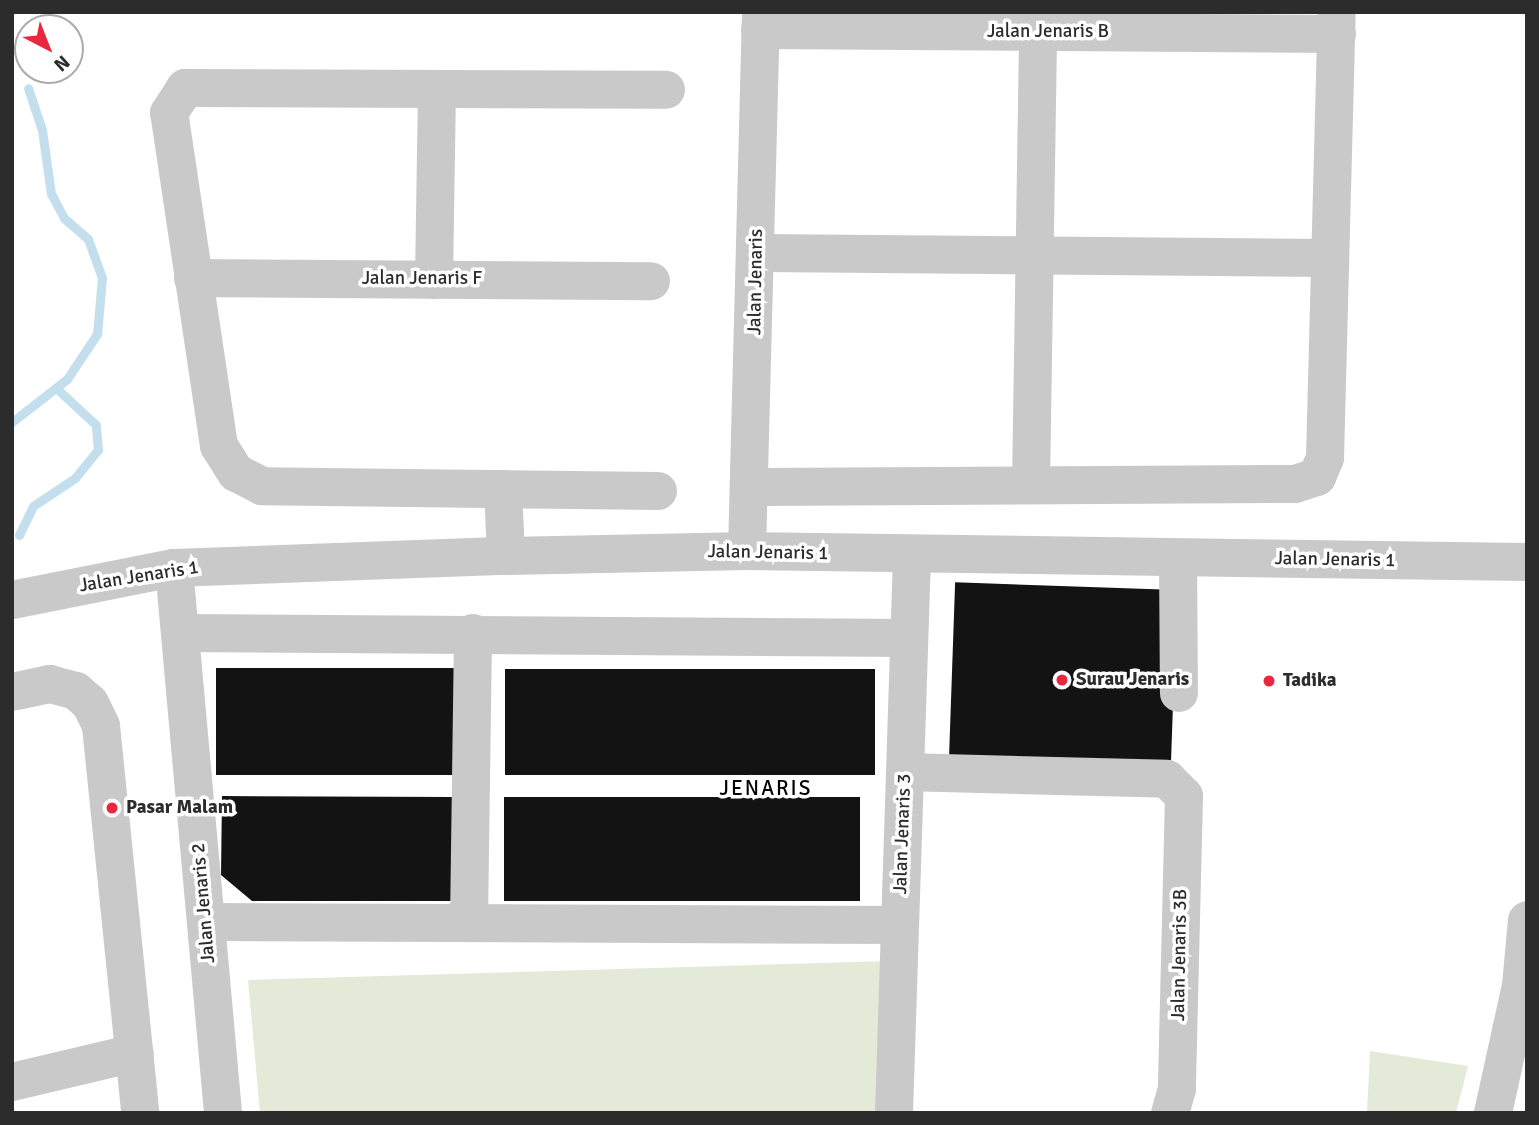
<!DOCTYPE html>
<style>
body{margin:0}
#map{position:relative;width:1539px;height:1125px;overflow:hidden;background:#fff;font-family:Signika,sans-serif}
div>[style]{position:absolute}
.green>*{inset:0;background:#e3ebd8}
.stream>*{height:9px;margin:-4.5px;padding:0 4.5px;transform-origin:4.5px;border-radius:4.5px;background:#c3deec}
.building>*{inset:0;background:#131313;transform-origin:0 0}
.minor>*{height:38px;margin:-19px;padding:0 19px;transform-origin:19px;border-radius:19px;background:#c9c9c9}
.dots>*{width:19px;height:19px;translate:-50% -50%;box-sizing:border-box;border:4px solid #fff;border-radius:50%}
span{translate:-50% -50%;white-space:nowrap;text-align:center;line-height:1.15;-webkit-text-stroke:7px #fff;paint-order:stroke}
.street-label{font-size:19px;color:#2c2c2c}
.poi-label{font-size:19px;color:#2c2c2c;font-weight:700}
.left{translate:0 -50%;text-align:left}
.neighbourhood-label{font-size:21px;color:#000;letter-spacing:2px}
.frame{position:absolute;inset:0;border:14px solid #2c2c2c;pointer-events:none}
.north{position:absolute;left:14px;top:14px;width:70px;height:70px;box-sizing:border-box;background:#fff;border:2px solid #ababab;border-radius:50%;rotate:138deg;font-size:19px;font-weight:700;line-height:28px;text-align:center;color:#2c2c2c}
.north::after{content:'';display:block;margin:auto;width:24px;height:32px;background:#eb263f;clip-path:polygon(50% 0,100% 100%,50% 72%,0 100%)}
</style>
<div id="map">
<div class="green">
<div style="clip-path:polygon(887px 961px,877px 1113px,260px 1113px,248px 980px)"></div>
<div style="clip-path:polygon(1370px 1051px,1468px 1066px,1456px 1113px,1367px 1113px)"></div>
</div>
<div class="stream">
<div style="left:12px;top:422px;width:70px;rotate:-38deg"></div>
<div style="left:67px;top:379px;width:54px;rotate:-56.3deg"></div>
<div style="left:97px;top:334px;width:56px;rotate:-84.9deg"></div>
<div style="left:102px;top:278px;width:41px;rotate:-109.7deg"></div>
<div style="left:88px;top:239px;width:32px;rotate:-139deg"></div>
<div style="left:64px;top:218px;width:27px;rotate:-118deg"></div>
<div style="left:51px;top:194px;width:65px;rotate:-98deg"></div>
<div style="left:42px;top:130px;width:44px;rotate:-108.4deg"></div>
<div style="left:19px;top:535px;width:32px;rotate:-64deg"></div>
<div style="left:33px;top:506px;width:50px;rotate:-33.7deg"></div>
<div style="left:75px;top:478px;width:36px;rotate:-51deg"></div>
<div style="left:98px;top:450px;width:25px;rotate:-95deg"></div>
<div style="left:96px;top:425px;width:54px;rotate:-137.2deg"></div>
</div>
<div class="building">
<div style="left:1177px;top:590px;width:176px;height:222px;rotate:92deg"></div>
<div style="left:216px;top:668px;width:238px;height:107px"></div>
<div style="left:505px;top:669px;width:370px;height:106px"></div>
<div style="clip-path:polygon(222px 796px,453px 797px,452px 901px,252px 901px,221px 875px)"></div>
<div style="left:504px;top:797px;width:356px;height:104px"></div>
</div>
<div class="minor">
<div style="left:760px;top:30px;width:577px;rotate:0.4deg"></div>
<div style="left:758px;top:253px;width:572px;rotate:0.5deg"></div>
<div style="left:193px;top:278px;width:458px;rotate:0.4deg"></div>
<div style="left:434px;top:280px;width:191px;rotate:-89.1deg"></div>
<div style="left:1031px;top:485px;width:454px;rotate:-89.1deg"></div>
<div style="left:750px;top:487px;width:545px;rotate:-0.32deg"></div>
<div style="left:1295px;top:484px;width:23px;rotate:-18deg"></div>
<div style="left:1317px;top:477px;width:21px;rotate:-67deg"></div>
<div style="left:1325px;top:458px;width:446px;rotate:-88.5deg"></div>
<div style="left:503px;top:489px;width:67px;rotate:87.4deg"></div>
<div style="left:658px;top:491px;width:396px;rotate:-179.3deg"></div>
<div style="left:262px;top:486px;width:29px;rotate:-153deg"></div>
<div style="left:236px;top:473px;width:32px;rotate:-122deg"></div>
<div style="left:219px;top:446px;width:337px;rotate:-98.5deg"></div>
<div style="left:169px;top:113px;width:30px;rotate:-57deg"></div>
<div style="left:185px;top:88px;width:481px;rotate:0.2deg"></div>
<div style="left:747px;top:551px;width:539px;rotate:-88.51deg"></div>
<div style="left:1178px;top:558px;width:135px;rotate:89.6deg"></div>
<div style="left:174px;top:568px;width:547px;rotate:84.86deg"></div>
<div style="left:12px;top:600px;width:165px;rotate:-11.2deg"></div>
<div style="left:174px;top:568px;width:332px;rotate:-2.1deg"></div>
<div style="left:506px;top:556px;width:241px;rotate:-1.2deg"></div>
<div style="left:747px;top:551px;width:780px;rotate:0.81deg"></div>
<div style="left:180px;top:633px;width:729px;rotate:0.39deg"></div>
<div style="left:12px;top:692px;width:39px;rotate:-12deg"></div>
<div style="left:50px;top:684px;width:27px;rotate:15deg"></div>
<div style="left:76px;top:691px;width:18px;rotate:41deg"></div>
<div style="left:90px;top:703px;width:25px;rotate:64deg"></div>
<div style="left:101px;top:726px;width:389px;rotate:84.2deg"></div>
<div style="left:905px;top:772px;width:262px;rotate:1.5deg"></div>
<div style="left:1167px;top:779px;width:24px;rotate:45deg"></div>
<div style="left:1184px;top:796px;width:293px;rotate:91.4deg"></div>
<div style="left:1177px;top:1089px;width:25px;rotate:106deg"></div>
<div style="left:206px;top:922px;width:694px;rotate:0.25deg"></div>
<div style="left:469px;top:922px;width:289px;rotate:-89.2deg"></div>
<div style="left:12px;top:1082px;width:126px;rotate:-13.3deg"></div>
<div style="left:894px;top:1113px;width:557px;rotate:-88.15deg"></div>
<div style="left:1493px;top:1113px;width:130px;rotate:-77.6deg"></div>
<div style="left:1521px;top:986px;width:66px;rotate:-84.8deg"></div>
</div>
<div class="dots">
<div style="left:1062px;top:680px;background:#eb263f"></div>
<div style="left:1269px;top:681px;background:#eb263f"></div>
<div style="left:112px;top:808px;background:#eb263f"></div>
</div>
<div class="street-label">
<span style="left:1048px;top:32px">Jalan Jenaris B</span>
<span style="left:422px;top:279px">Jalan Jenaris F</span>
<span style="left:756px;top:282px;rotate:-89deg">Jalan Jenaris</span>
<span style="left:768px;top:553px;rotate:1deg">Jalan Jenaris 1</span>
<span style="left:1335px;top:560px;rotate:1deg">Jalan Jenaris 1</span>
<span style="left:139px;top:577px;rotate:-9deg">Jalan Jenaris 1</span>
<span style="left:903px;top:834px;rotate:-88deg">Jalan Jenaris 3</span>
<span style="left:204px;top:903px;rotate:-95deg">Jalan Jenaris 2</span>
<span style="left:1180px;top:955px;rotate:-89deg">Jalan Jenaris 3B</span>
</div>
<div class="poi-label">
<span class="left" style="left:1076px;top:680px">Surau Jenaris</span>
<span class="left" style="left:1283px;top:681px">Tadika</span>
<span class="left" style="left:126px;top:808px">Pasar Malam</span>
</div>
<div class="neighbourhood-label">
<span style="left:766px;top:788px">JENARIS</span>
</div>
<div class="frame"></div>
<div class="north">N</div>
</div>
